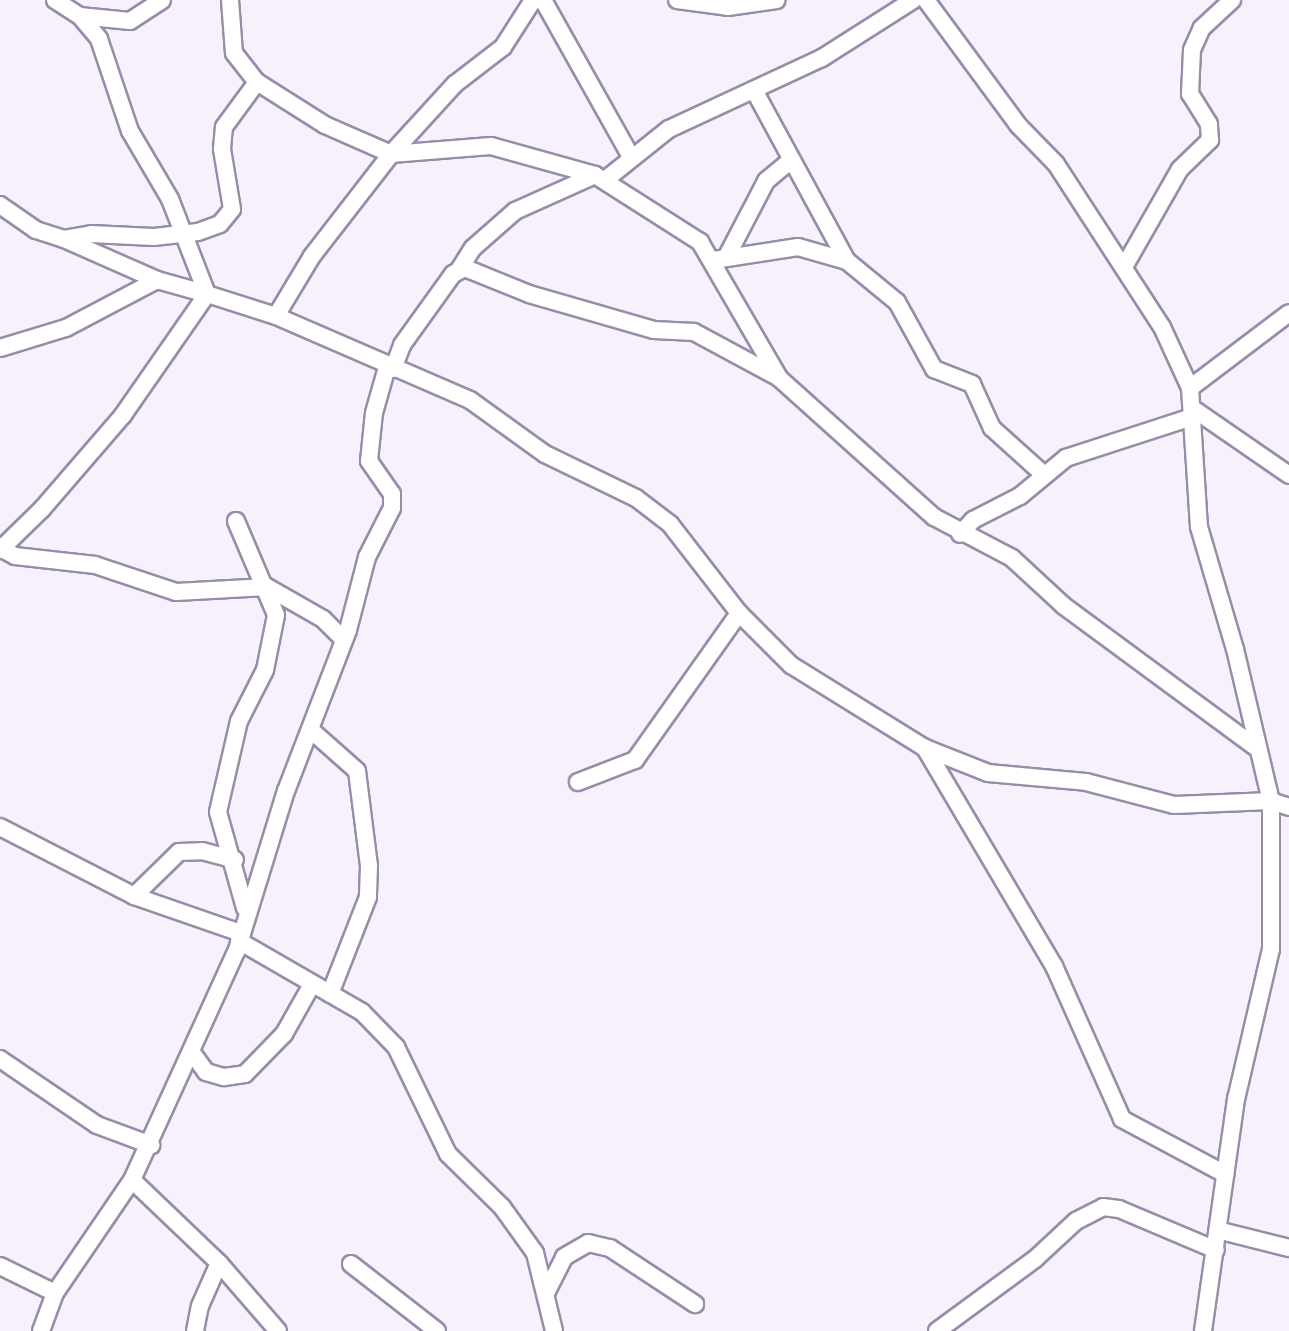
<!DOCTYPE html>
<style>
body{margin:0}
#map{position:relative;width:1289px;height:1331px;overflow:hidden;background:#f6f1fd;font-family:Helvetica,sans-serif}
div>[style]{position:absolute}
.roads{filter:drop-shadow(2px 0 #998ca8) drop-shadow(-2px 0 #998ca8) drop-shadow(0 2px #998ca8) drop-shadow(0 -2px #998ca8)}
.minor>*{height:16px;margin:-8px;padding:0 8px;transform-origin:8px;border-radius:8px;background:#fff}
span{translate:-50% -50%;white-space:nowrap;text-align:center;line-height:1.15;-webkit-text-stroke:7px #fff;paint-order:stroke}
</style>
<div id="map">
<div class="roads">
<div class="minor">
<div style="left:55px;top:0;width:30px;rotate:33deg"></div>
<div style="left:80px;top:16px;width:30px;rotate:50deg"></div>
<div style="left:99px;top:39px;width:97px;rotate:71.4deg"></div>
<div style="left:130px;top:131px;width:79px;rotate:59.5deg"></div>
<div style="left:170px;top:199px;width:102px;rotate:68.7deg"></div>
<div style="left:207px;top:294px;width:72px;rotate:17.7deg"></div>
<div style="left:276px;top:316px;width:211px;rotate:23.4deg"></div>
<div style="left:470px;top:400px;width:92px;rotate:35.8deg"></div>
<div style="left:545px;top:454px;width:101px;rotate:25.8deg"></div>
<div style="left:636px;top:498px;width:43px;rotate:37.4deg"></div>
<div style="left:670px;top:524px;width:113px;rotate:52.2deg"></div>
<div style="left:739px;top:613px;width:74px;rotate:45deg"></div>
<div style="left:791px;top:665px;width:158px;rotate:31.8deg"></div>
<div style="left:925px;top:748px;width:68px;rotate:21.6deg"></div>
<div style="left:988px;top:773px;width:98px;rotate:5.2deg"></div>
<div style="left:1086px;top:782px;width:91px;rotate:14.6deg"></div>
<div style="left:1174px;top:805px;width:97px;rotate:-2.4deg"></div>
<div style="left:1271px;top:801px;width:19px;rotate:18deg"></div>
<div style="left:230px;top:0;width:53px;rotate:85.7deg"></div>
<div style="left:234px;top:53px;width:37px;rotate:52deg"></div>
<div style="left:257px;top:82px;width:80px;rotate:32.3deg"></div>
<div style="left:325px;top:125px;width:72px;rotate:23.7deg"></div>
<div style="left:391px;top:154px;width:95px;rotate:-47.6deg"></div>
<div style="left:455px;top:84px;width:61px;rotate:-37.6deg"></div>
<div style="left:503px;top:47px;width:56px;rotate:-57.4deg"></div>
<div style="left:543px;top:0;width:180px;rotate:60.7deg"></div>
<div style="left:677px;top:0;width:51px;rotate:7.8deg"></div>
<div style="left:728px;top:7px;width:49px;rotate:-8.1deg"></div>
<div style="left:926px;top:0;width:155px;rotate:53.6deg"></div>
<div style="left:1018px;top:125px;width:54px;rotate:45.7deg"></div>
<div style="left:1056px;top:164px;width:194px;rotate:57deg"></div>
<div style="left:1162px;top:327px;width:67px;rotate:65.3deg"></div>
<div style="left:1190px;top:388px;width:139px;rotate:86.3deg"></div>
<div style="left:1199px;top:527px;width:127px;rotate:73.6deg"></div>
<div style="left:1235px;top:649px;width:156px;rotate:76.7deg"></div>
<div style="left:1271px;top:801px;width:148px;rotate:90deg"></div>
<div style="left:1271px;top:949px;width:154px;rotate:103.1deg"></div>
<div style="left:1236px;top:1099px;width:234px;rotate:98.1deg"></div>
<div style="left:80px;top:16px;width:50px;rotate:5.7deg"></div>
<div style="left:130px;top:21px;width:38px;rotate:-33deg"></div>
<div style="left:754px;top:90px;width:195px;rotate:61.5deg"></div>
<div style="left:847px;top:261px;width:65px;rotate:39.4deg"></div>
<div style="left:897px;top:302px;width:77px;rotate:61.1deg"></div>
<div style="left:934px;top:369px;width:41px;rotate:21.5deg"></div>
<div style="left:972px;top:384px;width:48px;rotate:65.6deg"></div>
<div style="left:992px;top:428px;width:69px;rotate:42deg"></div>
<div style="left:605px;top:180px;width:82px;rotate:-38.6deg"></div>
<div style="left:669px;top:129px;width:169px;rotate:-24.9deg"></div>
<div style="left:822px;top:58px;width:108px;rotate:-32.5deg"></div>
<div style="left:0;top:205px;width:44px;rotate:34.8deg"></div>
<div style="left:36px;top:230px;width:29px;rotate:18deg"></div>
<div style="left:64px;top:239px;width:27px;rotate:-10deg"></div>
<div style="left:91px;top:234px;width:63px;rotate:2.7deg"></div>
<div style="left:154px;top:237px;width:44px;rotate:-6.5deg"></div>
<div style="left:198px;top:232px;width:23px;rotate:-20deg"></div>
<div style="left:220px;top:224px;width:19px;rotate:-51deg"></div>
<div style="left:232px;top:209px;width:61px;rotate:-99.5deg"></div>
<div style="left:222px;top:149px;width:22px;rotate:-85deg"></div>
<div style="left:224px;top:127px;width:56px;rotate:-53.7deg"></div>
<div style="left:64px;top:239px;width:102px;rotate:23.8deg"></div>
<div style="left:726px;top:258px;width:87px;rotate:-62.5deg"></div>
<div style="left:766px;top:181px;width:31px;rotate:-40deg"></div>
<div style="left:714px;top:260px;width:85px;rotate:-8.8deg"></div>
<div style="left:798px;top:247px;width:51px;rotate:15.9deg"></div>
<div style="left:1124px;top:267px;width:113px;rotate:-60.3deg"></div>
<div style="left:1180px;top:169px;width:42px;rotate:-44deg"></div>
<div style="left:1210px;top:140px;width:16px;rotate:-94deg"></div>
<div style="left:1209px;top:124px;width:36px;rotate:-122deg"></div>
<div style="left:1190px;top:94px;width:44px;rotate:-87.4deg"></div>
<div style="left:1192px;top:50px;width:24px;rotate:-66deg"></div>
<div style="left:1202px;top:28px;width:41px;rotate:-43deg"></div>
<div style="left:459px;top:270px;width:26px;rotate:-58deg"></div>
<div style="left:473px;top:248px;width:56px;rotate:-41.4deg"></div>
<div style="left:515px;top:211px;width:88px;rotate:-24.2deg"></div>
<div style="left:276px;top:316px;width:70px;rotate:-59deg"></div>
<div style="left:312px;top:256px;width:129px;rotate:-52.2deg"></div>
<div style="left:391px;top:154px;width:100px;rotate:-4.6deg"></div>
<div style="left:491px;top:146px;width:108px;rotate:15.6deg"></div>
<div style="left:595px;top:175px;width:125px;rotate:32.5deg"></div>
<div style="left:700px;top:242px;width:157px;rotate:59.8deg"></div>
<div style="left:779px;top:378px;width:208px;rotate:41.9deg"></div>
<div style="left:934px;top:517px;width:88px;rotate:27.7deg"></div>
<div style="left:1012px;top:558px;width:71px;rotate:42.7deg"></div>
<div style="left:1064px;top:606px;width:237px;rotate:36.4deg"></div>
<div style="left:0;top:348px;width:69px;rotate:-16.9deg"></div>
<div style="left:66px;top:328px;width:103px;rotate:-27.8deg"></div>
<div style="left:157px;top:280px;width:52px;rotate:15.6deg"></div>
<div style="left:393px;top:369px;width:26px;rotate:-69deg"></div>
<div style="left:402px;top:345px;width:87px;rotate:-54.3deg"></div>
<div style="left:453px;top:274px;width:13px;rotate:-27deg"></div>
<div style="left:465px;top:268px;width:69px;rotate:22.1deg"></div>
<div style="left:529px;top:294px;width:130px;rotate:16.1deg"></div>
<div style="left:654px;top:330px;width:40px;rotate:2.9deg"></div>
<div style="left:694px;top:332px;width:91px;rotate:28.3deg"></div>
<div style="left:1190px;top:388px;width:124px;rotate:-37.1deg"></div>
<div style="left:1192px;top:408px;width:118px;rotate:34.6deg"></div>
<div style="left:236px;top:521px;width:102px;rotate:66.9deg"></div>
<div style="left:276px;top:615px;width:56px;rotate:101.3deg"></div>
<div style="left:265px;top:670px;width:57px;rotate:117deg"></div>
<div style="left:239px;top:721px;width:93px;rotate:103deg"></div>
<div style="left:218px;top:812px;width:100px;rotate:74.3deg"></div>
<div style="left:960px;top:534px;width:19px;rotate:-47deg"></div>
<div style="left:973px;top:520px;width:53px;rotate:-27.1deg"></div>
<div style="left:1020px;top:496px;width:60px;rotate:-39.6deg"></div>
<div style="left:1066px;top:458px;width:133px;rotate:-18deg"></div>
<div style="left:0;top:548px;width:17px;rotate:28deg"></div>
<div style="left:15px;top:556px;width:81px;rotate:6.4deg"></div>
<div style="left:95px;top:565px;width:85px;rotate:18.4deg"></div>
<div style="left:176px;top:592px;width:91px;rotate:-3.1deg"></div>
<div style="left:267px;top:587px;width:64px;rotate:29.7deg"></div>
<div style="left:323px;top:619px;width:25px;rotate:45deg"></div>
<div style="left:0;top:550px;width:59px;rotate:-44.3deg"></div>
<div style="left:42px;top:509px;width:124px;rotate:-49.2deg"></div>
<div style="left:123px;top:415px;width:147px;rotate:-55.2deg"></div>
<div style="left:312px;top:731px;width:60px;rotate:41.6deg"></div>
<div style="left:357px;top:771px;width:96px;rotate:82.8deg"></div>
<div style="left:369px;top:866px;width:31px;rotate:92deg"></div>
<div style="left:368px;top:897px;width:104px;rotate:111.4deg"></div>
<div style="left:925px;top:748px;width:253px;rotate:59.4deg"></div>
<div style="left:1054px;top:966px;width:167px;rotate:66deg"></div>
<div style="left:1122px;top:1119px;width:117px;rotate:28.1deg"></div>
<div style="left:578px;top:782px;width:61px;rotate:-21.1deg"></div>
<div style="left:635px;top:760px;width:180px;rotate:-54.7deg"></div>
<div style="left:0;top:827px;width:151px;rotate:27.2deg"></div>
<div style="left:134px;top:896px;width:113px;rotate:19.1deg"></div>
<div style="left:134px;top:896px;width:63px;rotate:-44.4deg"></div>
<div style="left:179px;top:852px;width:23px;rotate:-2deg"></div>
<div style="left:202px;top:851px;width:34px;rotate:15deg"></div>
<div style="left:239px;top:941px;width:142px;rotate:30deg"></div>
<div style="left:362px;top:1012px;width:49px;rotate:45.8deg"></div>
<div style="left:396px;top:1047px;width:119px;rotate:64.1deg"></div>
<div style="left:448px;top:1154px;width:76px;rotate:44.5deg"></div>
<div style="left:502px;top:1207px;width:57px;rotate:54.3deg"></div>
<div style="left:535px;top:1253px;width:80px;rotate:76.3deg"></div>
<div style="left:193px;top:1054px;width:22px;rotate:54deg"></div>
<div style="left:206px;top:1072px;width:19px;rotate:16deg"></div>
<div style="left:224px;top:1077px;width:21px;rotate:-8deg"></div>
<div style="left:245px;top:1074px;width:56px;rotate:-45.7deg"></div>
<div style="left:284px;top:1034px;width:55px;rotate:-60.6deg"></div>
<div style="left:0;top:1059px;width:117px;rotate:34.2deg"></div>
<div style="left:97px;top:1125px;width:58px;rotate:20.3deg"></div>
<div style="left:1221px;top:1231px;width:70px;rotate:14deg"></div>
<div style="left:351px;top:1264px;width:109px;rotate:37.9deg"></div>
<div style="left:0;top:1266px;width:61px;rotate:26.1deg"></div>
<div style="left:547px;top:1291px;width:38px;rotate:-63deg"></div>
<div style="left:564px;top:1257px;width:28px;rotate:-30deg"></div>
<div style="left:588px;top:1243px;width:23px;rotate:13deg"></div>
<div style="left:610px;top:1248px;width:102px;rotate:33.4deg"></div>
<div style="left:41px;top:1331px;width:40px;rotate:-69.8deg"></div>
<div style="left:55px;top:1293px;width:137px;rotate:-55.7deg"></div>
<div style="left:195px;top:1331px;width:25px;rotate:-79deg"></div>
<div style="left:200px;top:1306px;width:47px;rotate:-66.2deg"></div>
<div style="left:278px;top:1331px;width:90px;rotate:-130.9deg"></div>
<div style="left:219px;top:1263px;width:120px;rotate:-136.3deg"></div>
<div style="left:132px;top:1180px;width:253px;rotate:-65.5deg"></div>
<div style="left:237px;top:950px;width:166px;rotate:-72.9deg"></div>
<div style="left:286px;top:791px;width:173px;rotate:-68.9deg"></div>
<div style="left:348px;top:630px;width:75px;rotate:-75.4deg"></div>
<div style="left:367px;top:557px;width:55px;rotate:-63deg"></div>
<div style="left:392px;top:508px;width:14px;rotate:-90deg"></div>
<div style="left:392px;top:494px;width:40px;rotate:-124.9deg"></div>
<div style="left:369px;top:461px;width:48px;rotate:-84.1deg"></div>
<div style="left:374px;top:413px;width:48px;rotate:-74.2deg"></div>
<div style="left:937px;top:1331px;width:122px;rotate:-36.3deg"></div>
<div style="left:1035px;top:1259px;width:56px;rotate:-42.8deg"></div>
<div style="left:1076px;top:1221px;width:30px;rotate:-27deg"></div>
<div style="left:1103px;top:1207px;width:16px;rotate:7deg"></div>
<div style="left:1119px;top:1209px;width:105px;rotate:22.9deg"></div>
</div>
</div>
</div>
